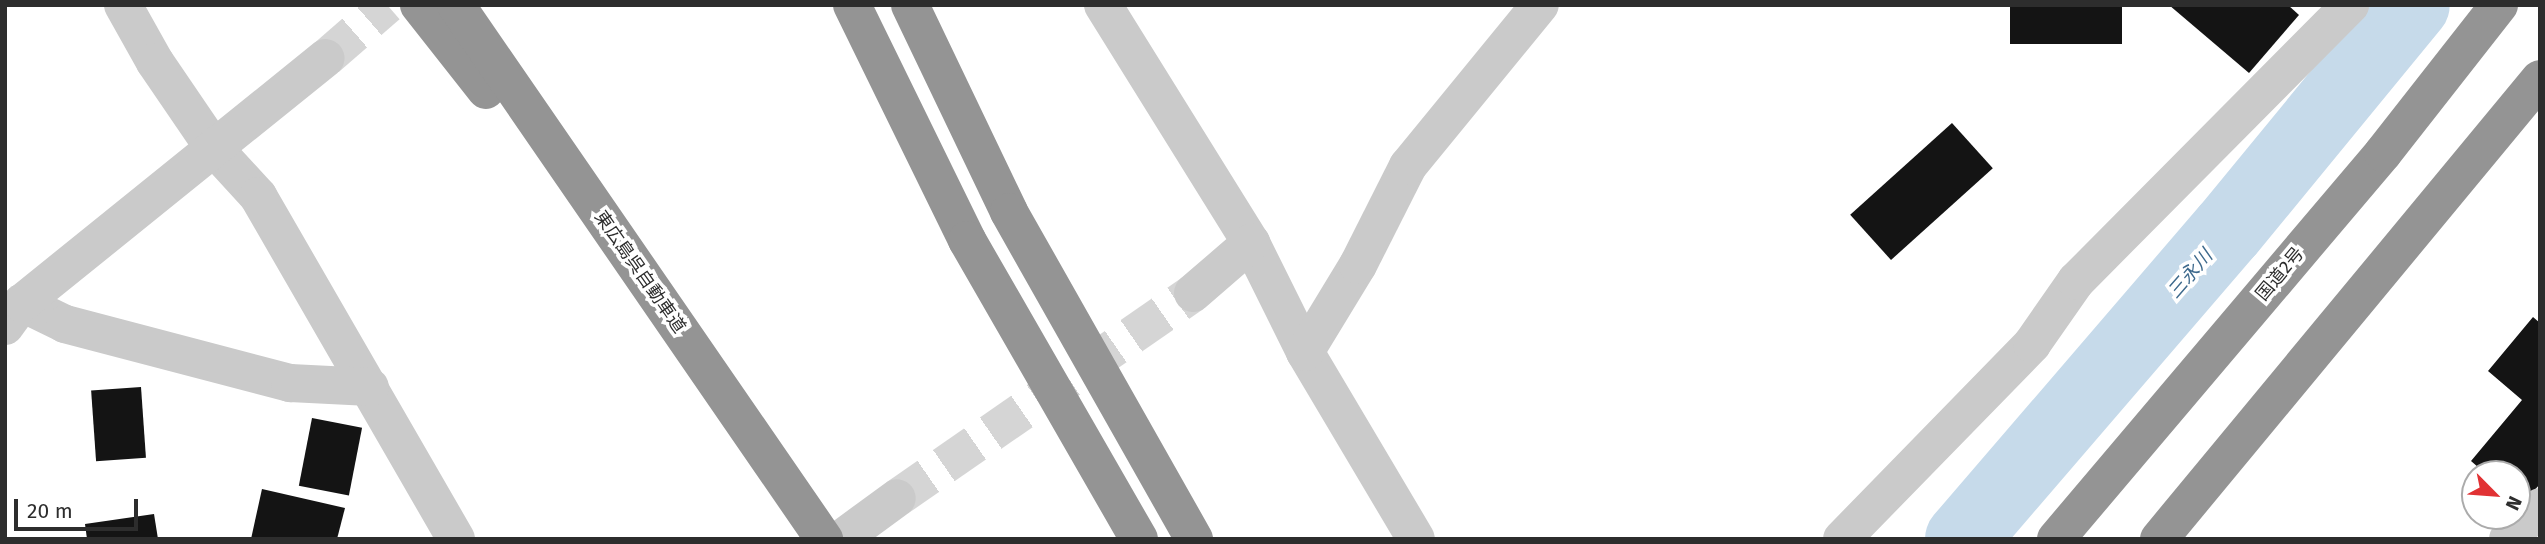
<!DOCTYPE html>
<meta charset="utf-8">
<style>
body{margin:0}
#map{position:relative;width:2545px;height:544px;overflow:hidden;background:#fff;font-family:"Fira Sans","Noto Sans JP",sans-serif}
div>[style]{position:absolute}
.river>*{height:74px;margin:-37px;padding:0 37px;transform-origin:37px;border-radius:37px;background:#c6daea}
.building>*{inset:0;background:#141414;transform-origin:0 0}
.minor-tunnel>*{height:38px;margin-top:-19px;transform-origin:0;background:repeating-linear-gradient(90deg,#d5d5d5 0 38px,transparent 0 57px)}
.minor>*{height:38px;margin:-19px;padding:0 19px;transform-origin:19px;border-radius:19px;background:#cacaca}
.highway>*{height:38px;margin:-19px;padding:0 19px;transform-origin:19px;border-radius:19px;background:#949494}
span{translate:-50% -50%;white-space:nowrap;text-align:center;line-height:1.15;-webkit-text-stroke:7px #fff;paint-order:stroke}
.street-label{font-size:18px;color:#2d2d2d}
.water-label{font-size:19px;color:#3d698c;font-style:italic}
.frame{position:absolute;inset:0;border:7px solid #2d2d2d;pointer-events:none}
.north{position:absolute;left:2461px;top:460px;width:70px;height:70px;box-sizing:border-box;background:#fff;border:2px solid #ababab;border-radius:50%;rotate:115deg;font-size:19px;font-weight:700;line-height:28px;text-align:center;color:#2d2d2d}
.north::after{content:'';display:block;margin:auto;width:24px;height:32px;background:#e13234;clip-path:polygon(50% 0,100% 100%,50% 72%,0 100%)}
.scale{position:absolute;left:14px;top:499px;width:124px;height:32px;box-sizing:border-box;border:4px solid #2d2d2d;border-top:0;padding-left:9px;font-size:21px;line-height:24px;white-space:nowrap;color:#2d2d2d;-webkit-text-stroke:5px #fff;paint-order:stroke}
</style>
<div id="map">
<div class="river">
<div style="left:1962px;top:539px;width:408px;rotate:-49.3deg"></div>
<div style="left:2228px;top:230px;width:291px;rotate:-50.6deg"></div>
</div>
<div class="building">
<div style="left:2010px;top:5px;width:112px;height:39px"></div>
<div style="clip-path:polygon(2169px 5px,2288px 5px,2299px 15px,2249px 73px)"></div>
<div style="left:1952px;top:123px;width:61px;height:137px;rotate:48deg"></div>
<div style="clip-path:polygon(2533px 317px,2540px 323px,2540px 484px,2522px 504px,2517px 500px,2517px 474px,2486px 474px,2471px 461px,2522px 400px,2488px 371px)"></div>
<div style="left:141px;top:387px;width:71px;height:50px;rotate:86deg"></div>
<div style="left:312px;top:418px;width:51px;height:69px;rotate:11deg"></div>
<div style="clip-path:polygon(262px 489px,345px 508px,337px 539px,251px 539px)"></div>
<div style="clip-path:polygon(154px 514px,158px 539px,87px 539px,85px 524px)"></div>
</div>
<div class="minor-tunnel">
<div style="left:326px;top:58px;width:81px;rotate:-41deg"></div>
<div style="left:897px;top:498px;width:360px;rotate:-34.7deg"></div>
</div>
<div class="minor">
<div style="left:123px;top:5px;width:65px;rotate:60.7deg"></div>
<div style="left:155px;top:62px;width:103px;rotate:55.7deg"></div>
<div style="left:213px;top:147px;width:67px;rotate:47.4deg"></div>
<div style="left:258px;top:196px;width:396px;rotate:60deg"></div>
<div style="left:1103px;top:5px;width:280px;rotate:58.1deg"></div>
<div style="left:1251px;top:243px;width:122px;rotate:63.6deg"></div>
<div style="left:1305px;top:352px;width:217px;rotate:59.3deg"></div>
<div style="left:1193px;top:293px;width:77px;rotate:-40.8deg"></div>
<div style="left:22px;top:303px;width:48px;rotate:26deg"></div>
<div style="left:65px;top:324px;width:233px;rotate:14.7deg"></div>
<div style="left:290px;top:383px;width:80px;rotate:2.9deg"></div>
<div style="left:5px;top:326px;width:29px;rotate:-54deg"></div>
<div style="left:22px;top:303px;width:390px;rotate:-38.9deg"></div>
<div style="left:1305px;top:352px;width:102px;rotate:-58.7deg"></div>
<div style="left:1358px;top:265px;width:111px;rotate:-63.2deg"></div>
<div style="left:1408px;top:166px;width:208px;rotate:-50.7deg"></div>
<div style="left:841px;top:539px;width:69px;rotate:-36.2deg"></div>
<div style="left:1842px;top:539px;width:272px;rotate:-45.7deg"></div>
<div style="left:2032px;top:344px;width:77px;rotate:-55.1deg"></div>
<div style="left:2076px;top:281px;width:389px;rotate:-45.2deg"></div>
<div style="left:2508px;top:539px;width:45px;rotate:-45deg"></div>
</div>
<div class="highway">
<div style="left:419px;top:5px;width:108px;rotate:51.8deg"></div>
<div style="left:456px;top:5px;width:649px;rotate:55.43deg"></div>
<div style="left:852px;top:5px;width:262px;rotate:63.9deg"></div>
<div style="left:967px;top:240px;width:345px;rotate:60.1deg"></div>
<div style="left:910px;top:5px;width:229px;rotate:64.4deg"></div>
<div style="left:1009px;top:212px;width:376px;rotate:60.5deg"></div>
<div style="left:2056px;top:539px;width:506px;rotate:-49.73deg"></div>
<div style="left:2383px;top:153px;width:188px;rotate:-51.9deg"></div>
<div style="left:2159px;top:539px;width:597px;rotate:-50.37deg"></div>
</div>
<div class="street-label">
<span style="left:640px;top:272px;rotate:55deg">東広島呉自動車道</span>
<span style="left:2280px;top:274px;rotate:-50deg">国道2号</span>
</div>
<div class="water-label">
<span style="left:2190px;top:274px;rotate:-49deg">三永川</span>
</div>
<div class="frame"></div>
<div class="north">N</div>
<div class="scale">20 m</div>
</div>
